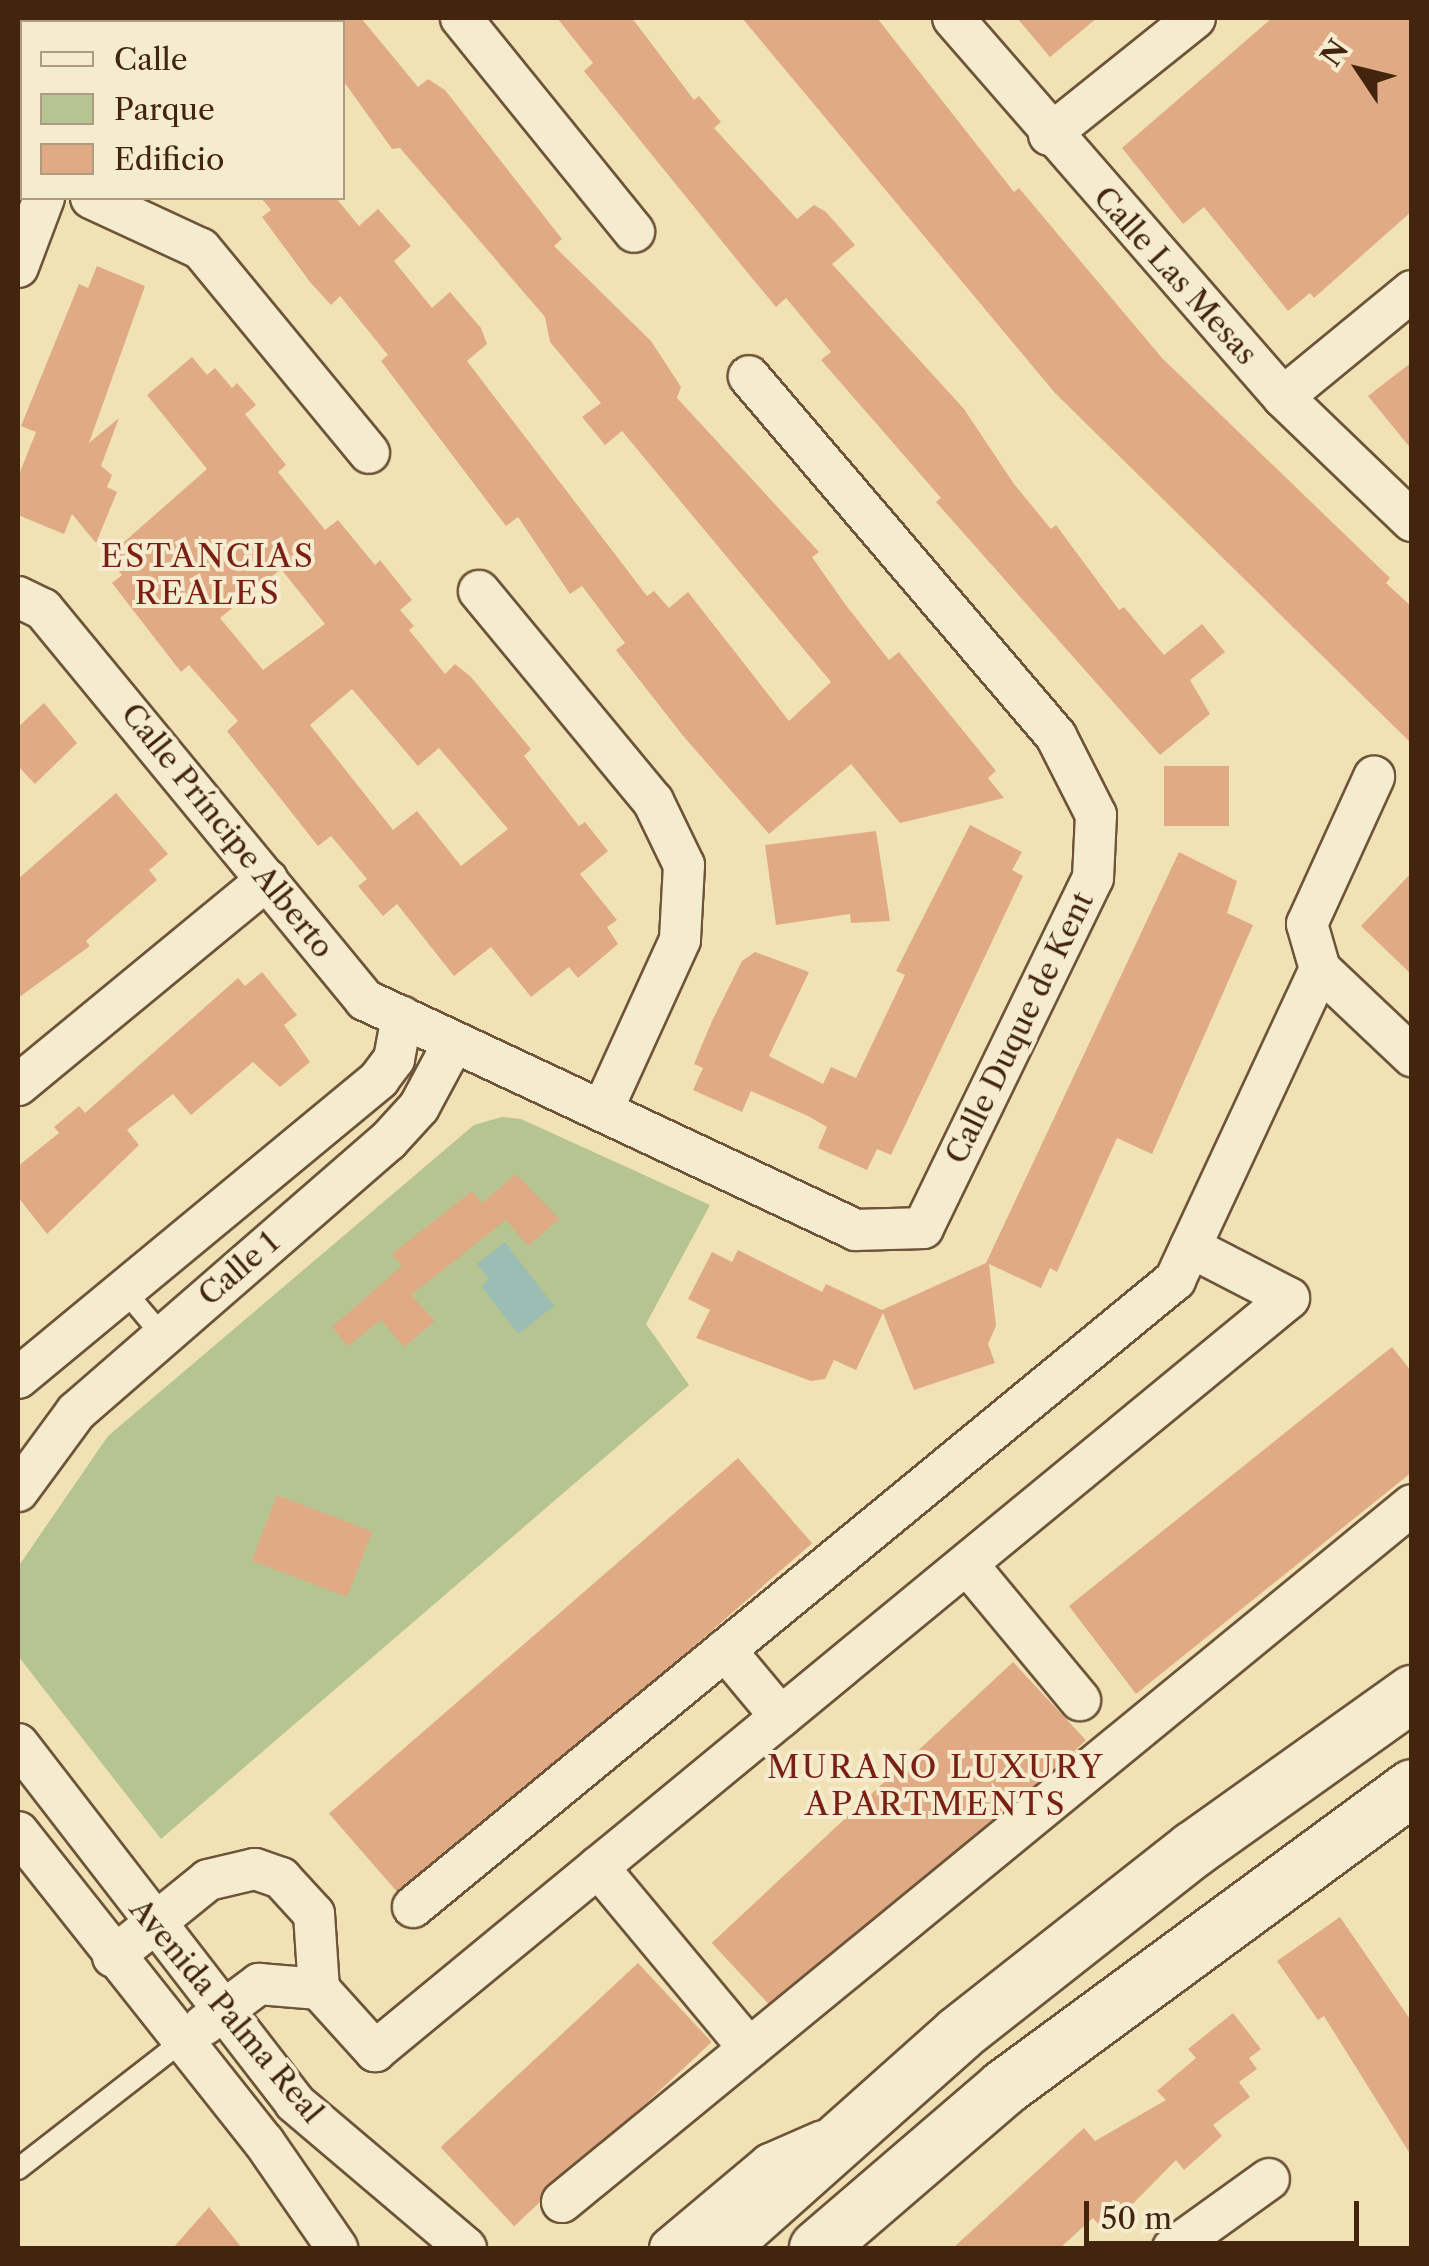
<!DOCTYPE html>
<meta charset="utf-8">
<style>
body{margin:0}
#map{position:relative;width:1429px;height:2266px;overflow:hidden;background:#f0e2b5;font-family:"Libre Caslon Text",serif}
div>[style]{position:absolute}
.green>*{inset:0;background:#b5c491}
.water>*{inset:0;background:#9bbdb4}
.building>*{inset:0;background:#e0ab84;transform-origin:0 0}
.roads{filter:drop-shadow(2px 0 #6e5438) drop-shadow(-2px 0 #6e5438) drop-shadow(0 2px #6e5438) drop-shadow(0 -2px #6e5438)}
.service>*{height:20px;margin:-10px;padding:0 10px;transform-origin:10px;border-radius:10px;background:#f5eccf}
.minor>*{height:40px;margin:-20px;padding:0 20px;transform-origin:20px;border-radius:20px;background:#f5eccf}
.secondary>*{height:55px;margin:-27.5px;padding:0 27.5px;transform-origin:27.5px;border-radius:27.5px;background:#f5eccf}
span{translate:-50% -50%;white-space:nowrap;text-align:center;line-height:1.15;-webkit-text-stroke:8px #f5eccf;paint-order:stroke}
.street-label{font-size:30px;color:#43250e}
.neighbourhood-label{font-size:32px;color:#7a1f14;letter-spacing:2.5px}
.frame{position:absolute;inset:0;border:20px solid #43250e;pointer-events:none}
.legend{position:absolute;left:20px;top:20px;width:325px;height:180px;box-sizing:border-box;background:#f5eccf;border:2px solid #ae9c82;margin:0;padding:12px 18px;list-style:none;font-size:30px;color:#43250e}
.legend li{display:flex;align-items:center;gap:20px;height:50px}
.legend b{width:50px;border:2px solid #ae9c82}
.north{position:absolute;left:1309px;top:20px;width:100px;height:100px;-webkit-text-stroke:8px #f5eccf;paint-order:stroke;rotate:305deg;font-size:28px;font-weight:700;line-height:40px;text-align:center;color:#43250e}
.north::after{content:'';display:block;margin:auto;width:35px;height:45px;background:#43250e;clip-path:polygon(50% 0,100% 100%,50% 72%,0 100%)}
.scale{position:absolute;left:1084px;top:2201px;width:275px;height:45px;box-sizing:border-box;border:5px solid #43250e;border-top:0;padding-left:12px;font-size:30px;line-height:35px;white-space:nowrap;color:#43250e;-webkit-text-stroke:8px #f5eccf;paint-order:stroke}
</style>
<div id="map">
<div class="green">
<div style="clip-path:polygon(502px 1117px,521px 1119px,710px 1205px,646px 1324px,689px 1385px,161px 1839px,18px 1656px,18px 1567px,108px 1436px,474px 1125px)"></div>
</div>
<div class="water">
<div style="clip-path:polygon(505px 1242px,554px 1306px,518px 1334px,481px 1286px,489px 1279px,477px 1264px)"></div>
</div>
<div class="building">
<div style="clip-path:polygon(342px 18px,361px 18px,418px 87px,428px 79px,445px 90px,562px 239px,554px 246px,651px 341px,681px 387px,677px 398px,819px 552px,812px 557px,845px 604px,889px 660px,899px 652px,996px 771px,988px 778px,1004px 798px,900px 823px,851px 764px,769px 834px,684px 737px,616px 650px,625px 643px,582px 586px,570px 594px,518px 517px,506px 526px,381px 361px,388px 355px,340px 296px,331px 305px,310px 282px,262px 217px,271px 210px,261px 198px,336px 198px,359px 226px,378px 209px,411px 246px,394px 261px,432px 308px,450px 292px,481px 328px,487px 344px,467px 361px,647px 596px,654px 591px,669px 608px,688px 592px,789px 721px,831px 682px,622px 431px,605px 445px,582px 417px,601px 403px,550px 342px,545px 317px,400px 148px,392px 149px,342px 79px)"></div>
<div style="clip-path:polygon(557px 18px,632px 18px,694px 100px,699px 96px,721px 122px,714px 128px,797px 219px,814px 205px,826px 212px,855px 245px,832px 264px,964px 409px,1014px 484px,1051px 529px,1056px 525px,1119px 610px,1124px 607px,1164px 655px,1202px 624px,1225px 652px,1190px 680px,1210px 714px,1160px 755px,936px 502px,941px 498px,821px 360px,831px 352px,786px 298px,776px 307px,742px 266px,584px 71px,593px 63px)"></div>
<div style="clip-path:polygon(742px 18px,877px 18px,1014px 192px,1019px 188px,1162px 358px,1390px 578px,1386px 583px,1412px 607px,1412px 744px,1055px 393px)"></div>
<div style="clip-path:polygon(1017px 18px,1097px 18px,1050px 57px)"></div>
<div style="clip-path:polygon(1272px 18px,1412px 18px,1412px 211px,1314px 298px,1310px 293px,1288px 311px,1204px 207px,1183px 224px,1122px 148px)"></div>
<div style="clip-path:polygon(97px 266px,145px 286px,89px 443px,119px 418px,101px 466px,112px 475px,107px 487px,117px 492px,96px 543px,72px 514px,64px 534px,18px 515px,18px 477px,36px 432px,21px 426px,79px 284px,88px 288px)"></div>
<div style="clip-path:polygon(evenodd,192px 357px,207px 375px,215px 368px,232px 388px,237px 383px,256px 405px,245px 414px,286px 465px,278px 472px,325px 530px,338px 520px,375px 565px,380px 560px,412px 600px,400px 610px,414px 626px,409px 630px,445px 674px,455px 664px,471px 677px,531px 749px,524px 756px,579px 826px,585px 822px,608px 851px,580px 874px,617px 920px,607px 927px,618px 944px,578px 978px,569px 967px,531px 997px,491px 947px,454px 976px,397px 904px,383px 916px,358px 886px,367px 879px,331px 836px,318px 846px,227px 731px,238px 721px,189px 665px,181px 672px,112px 583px,122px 575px,107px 557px,207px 469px,147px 395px,192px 357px,281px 569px,325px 624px,263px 670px,220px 618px,281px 569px,192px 357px,352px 689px,418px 766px,439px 748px,508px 829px,461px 866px,417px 811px,393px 830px,310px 725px,352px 689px)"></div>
<div style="clip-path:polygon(1412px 362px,1412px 450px,1368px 396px)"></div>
<div style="clip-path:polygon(44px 703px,77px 743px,35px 784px,18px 766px,18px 727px)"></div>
<div style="left:1164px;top:766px;width:65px;height:60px"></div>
<div style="clip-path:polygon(116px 793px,168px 854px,149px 870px,157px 880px,86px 941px,90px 946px,18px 998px,18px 879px)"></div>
<div style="clip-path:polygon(970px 825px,1022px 852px,1012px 870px,1023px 876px,891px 1155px,877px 1149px,867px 1170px,818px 1148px,827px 1127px,808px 1116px,751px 1091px,742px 1112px,693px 1090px,703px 1068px,694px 1064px,712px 1021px,742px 961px,755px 952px,809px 972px,769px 1056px,823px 1084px,831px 1067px,856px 1078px,905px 975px,896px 971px)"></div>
<div style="clip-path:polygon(876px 831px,890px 921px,851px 923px,850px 914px,776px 925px,765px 845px)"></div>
<div style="clip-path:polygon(1179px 852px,1237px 881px,1227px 913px,1253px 925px,1152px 1154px,1117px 1138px,1057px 1272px,1050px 1268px,1041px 1288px,989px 1264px,996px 1326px,988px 1344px,995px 1363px,914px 1390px,883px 1313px,856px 1370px,834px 1360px,825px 1379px,811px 1381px,696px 1338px,710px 1310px,688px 1299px,712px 1252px,732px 1262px,738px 1250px,822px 1292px,826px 1284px,882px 1310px,986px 1263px)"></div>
<div style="clip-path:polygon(1412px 872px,1412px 975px,1361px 926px)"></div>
<div style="clip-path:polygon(262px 972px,297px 1015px,284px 1025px,310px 1062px,280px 1087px,253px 1062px,191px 1115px,173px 1094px,127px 1130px,139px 1145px,47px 1234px,18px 1197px,18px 1166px,59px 1133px,54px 1127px,79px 1106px,85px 1113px,238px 978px,245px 986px)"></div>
<div style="clip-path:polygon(516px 1174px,559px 1219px,528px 1246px,506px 1220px,411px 1295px,435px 1321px,404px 1347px,381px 1320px,348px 1346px,332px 1327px,402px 1266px,392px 1254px,472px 1191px,482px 1203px)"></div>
<div style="clip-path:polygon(1392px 1347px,1412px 1372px,1412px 1472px,1136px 1694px,1069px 1606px)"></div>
<div style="left:738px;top:1458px;width:113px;height:542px;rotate:49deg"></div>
<div style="left:277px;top:1495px;width:102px;height:70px;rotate:21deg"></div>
<div style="left:1013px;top:1662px;width:107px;height:412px;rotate:47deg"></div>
<div style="clip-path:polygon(1340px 1917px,1412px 2022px,1412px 2157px,1324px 2016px,1318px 2020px,1277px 1961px)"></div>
<div style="left:638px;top:1963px;width:108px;height:270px;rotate:47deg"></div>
<div style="clip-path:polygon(1233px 2013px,1261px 2049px,1249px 2058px,1257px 2069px,1239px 2082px,1250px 2097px,1213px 2125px,1222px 2136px,1184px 2170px,1176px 2160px,1105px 2232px,1093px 2218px,1060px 2248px,953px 2248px,1084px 2128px,1095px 2141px,1166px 2100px,1157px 2091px,1196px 2058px,1188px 2049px)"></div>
<div style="clip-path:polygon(209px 2207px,242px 2248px,173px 2248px)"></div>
</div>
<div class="roads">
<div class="service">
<div style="left:124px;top:1290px;width:59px;rotate:49.8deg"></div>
<div style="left:18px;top:2169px;width:207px;rotate:-37.9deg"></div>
</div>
<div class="minor">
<div style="left:461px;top:18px;width:275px;rotate:51deg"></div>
<div style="left:953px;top:18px;width:503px;rotate:48.95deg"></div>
<div style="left:1283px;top:397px;width:179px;rotate:43.9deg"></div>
<div style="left:163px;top:22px;width:7px;rotate:-34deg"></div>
<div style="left:1049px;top:135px;width:187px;rotate:-38.7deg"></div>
<div style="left:91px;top:198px;width:121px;rotate:24.9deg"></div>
<div style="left:201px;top:249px;width:264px;rotate:50.5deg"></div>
<div style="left:18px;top:267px;width:74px;rotate:-69.4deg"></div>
<div style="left:1283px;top:397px;width:167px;rotate:-39.4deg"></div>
<div style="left:479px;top:591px;width:273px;rotate:50.4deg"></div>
<div style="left:653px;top:801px;width:71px;rotate:64.2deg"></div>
<div style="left:684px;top:865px;width:75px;rotate:93.1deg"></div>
<div style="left:680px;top:940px;width:188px;rotate:114.5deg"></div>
<div style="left:18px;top:597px;width:28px;rotate:26deg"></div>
<div style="left:43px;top:609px;width:507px;rotate:50.53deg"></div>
<div style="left:365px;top:1000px;width:542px;rotate:25.1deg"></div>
<div style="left:856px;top:1230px;width:67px;rotate:-1.7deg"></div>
<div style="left:923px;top:1228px;width:389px;rotate:-64.1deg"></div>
<div style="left:1093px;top:878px;width:63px;rotate:-87.3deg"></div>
<div style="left:1096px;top:815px;width:89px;rotate:-116.9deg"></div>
<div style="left:1056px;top:736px;width:473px;rotate:-130.5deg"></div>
<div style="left:1320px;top:969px;width:47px;rotate:-106.1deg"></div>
<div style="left:1307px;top:924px;width:162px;rotate:-65.5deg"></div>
<div style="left:18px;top:1085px;width:323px;rotate:-39.5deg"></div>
<div style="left:18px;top:1378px;width:469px;rotate:-39.6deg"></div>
<div style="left:379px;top:1079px;width:25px;rotate:-53deg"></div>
<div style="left:394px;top:1059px;width:43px;rotate:-79.2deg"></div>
<div style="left:18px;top:1491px;width:98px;rotate:-53.7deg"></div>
<div style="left:76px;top:1412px;width:413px;rotate:-41deg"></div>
<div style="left:388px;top:1141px;width:46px;rotate:-47.6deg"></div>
<div style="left:419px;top:1107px;width:74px;rotate:-61.7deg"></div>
<div style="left:967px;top:1564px;width:177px;rotate:50.3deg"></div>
<div style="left:725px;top:1650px;width:87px;rotate:50.1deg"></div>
<div style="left:18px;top:1744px;width:453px;rotate:52.3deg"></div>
<div style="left:295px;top:2103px;width:224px;rotate:40.3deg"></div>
<div style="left:18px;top:1832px;width:396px;rotate:51.6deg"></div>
<div style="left:264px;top:2142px;width:129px;rotate:55.4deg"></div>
<div style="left:598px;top:1867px;width:236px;rotate:50.2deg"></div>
<div style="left:413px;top:1907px;width:987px;rotate:-39.45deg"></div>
<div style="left:1175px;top:1280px;width:343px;rotate:-65deg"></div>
<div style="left:1320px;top:969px;width:127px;rotate:43.4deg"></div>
<div style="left:113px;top:1957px;width:122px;rotate:-39deg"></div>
<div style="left:208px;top:1880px;width:48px;rotate:-13.2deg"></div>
<div style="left:255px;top:1869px;width:28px;rotate:19deg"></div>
<div style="left:281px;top:1878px;width:49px;rotate:47.5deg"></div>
<div style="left:314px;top:1914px;width:75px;rotate:86.2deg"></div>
<div style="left:319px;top:1989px;width:84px;rotate:47.9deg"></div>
<div style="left:375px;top:2051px;width:1184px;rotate:-39.48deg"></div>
<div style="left:1289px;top:1298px;width:111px;rotate:-152.7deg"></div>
<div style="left:204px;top:2025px;width:69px;rotate:-36.7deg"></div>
<div style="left:259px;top:1984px;width:60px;rotate:4.8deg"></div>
<div style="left:562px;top:2202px;width:1099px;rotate:-39.35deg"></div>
<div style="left:670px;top:2248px;width:131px;rotate:-40deg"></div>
<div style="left:770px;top:2164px;width:58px;rotate:-23.5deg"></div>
<div style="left:1173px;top:2248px;width:118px;rotate:-35.7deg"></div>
</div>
<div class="secondary">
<div style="left:718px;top:2248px;width:323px;rotate:-41.7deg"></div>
<div style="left:959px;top:2033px;width:298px;rotate:-38.2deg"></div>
<div style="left:1193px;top:1849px;width:269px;rotate:-35.5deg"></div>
<div style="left:817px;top:2248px;width:247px;rotate:-40.7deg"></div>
<div style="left:1004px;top:2087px;width:506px;rotate:-36.33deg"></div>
</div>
</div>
<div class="street-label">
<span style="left:1175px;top:276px;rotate:48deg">Calle Las Mesas</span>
<span style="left:227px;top:831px;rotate:51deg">Calle Príncipe Alberto</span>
<span style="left:1020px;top:1028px;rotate:-64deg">Calle Duque de Kent</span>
<span style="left:239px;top:1269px;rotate:-41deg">Calle 1</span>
<span style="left:226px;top:2011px;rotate:50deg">Avenida Palma Real</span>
</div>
<div class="neighbourhood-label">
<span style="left:208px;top:575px">ESTANCIAS<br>REALES</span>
<span style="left:936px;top:1786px">MURANO LUXURY<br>APARTMENTS</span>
</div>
<div class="frame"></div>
<ul class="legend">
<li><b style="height:12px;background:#f5eccf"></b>Calle</li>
<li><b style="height:28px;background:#b5c491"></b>Parque</li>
<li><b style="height:28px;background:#e0ab84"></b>Edificio</li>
</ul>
<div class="north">N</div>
<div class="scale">50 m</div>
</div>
